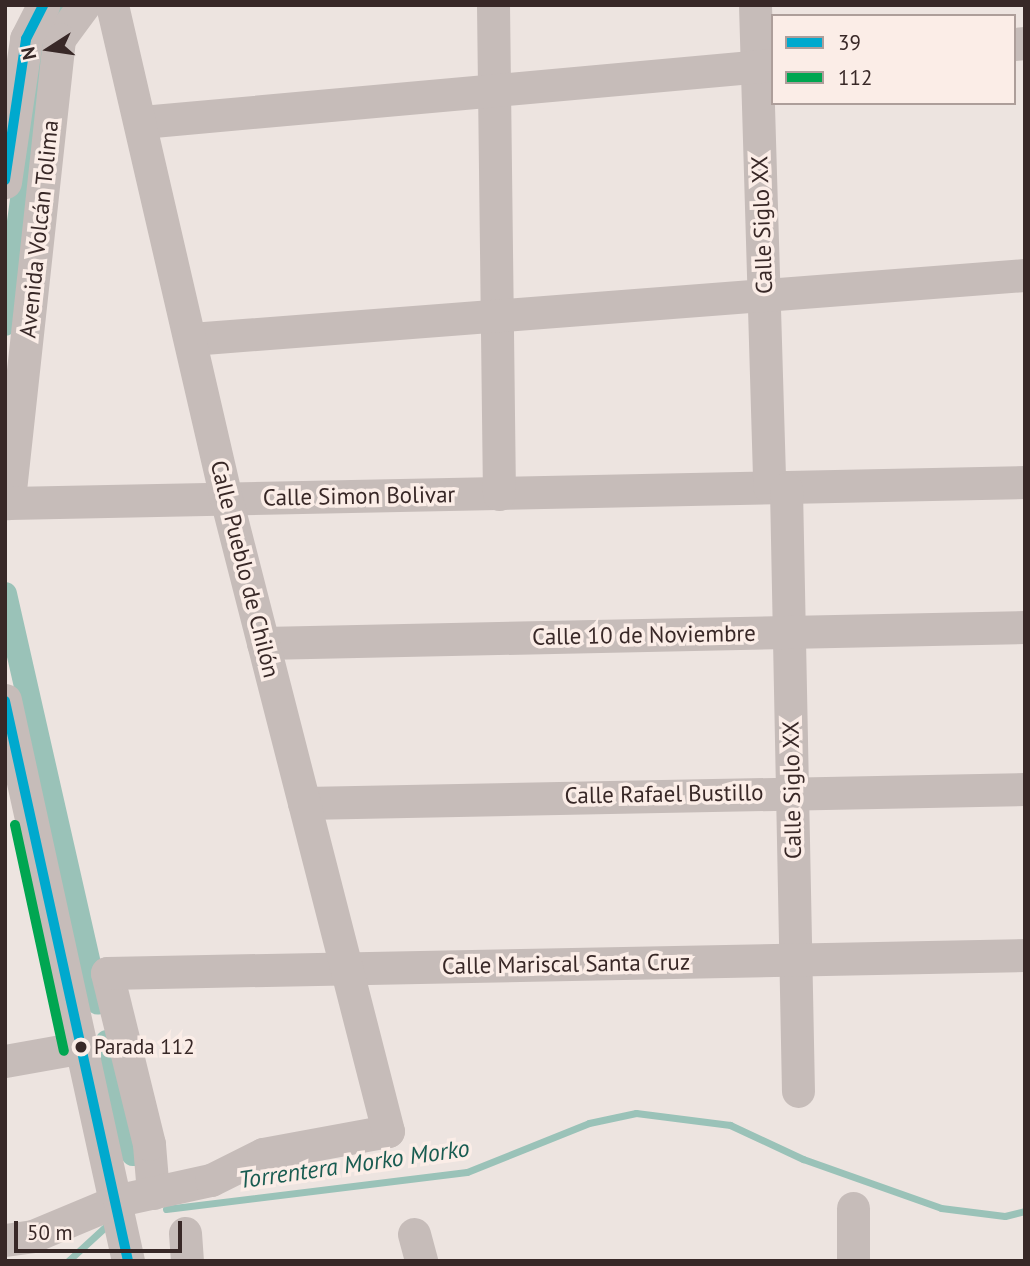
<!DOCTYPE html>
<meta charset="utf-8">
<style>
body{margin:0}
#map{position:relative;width:1030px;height:1266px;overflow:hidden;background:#ede4e0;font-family:"PT Sans",sans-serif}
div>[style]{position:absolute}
.stream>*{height:7px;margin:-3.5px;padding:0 3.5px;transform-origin:3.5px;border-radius:3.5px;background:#9ac2b8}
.canal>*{height:24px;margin:-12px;padding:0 12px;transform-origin:12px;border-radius:12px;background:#9ac2b8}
.minor>*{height:33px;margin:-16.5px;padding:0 16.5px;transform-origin:16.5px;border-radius:16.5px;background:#c6bcb9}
.bus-1>*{height:10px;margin:-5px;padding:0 5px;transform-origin:5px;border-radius:5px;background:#00a9ce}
.bus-2>*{height:10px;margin:-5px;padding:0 5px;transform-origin:5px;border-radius:5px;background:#00a651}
.dots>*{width:19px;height:19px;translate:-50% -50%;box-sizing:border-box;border:4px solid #fbede7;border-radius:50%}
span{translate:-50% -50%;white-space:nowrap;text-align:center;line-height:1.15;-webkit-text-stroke:7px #fbede7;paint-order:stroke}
.bus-label{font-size:21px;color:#382827}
.left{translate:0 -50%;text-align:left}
.street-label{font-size:23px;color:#382827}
.water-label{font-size:24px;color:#195c51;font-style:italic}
.frame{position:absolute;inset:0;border:7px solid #382827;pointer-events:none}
.legend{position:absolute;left:771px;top:14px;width:245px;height:91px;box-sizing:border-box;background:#fbede7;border:2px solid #ad9e9a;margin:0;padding:9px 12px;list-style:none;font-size:21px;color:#382827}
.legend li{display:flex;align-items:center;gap:14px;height:35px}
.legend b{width:35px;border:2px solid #ad9e9a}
.north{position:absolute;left:14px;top:14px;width:70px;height:70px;-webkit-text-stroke:5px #fbede7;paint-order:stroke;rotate:258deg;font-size:19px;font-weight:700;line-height:28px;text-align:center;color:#382827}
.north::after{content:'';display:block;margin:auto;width:24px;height:32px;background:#382827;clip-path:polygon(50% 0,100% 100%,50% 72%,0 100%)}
.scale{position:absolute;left:14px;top:1221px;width:168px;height:32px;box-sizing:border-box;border:4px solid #382827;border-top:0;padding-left:9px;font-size:21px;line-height:24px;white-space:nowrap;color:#382827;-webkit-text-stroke:5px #fbede7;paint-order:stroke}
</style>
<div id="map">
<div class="stream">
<div style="left:166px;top:1209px;width:303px;rotate:-7deg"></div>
<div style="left:467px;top:1172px;width:131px;rotate:-21.9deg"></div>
<div style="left:589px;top:1123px;width:48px;rotate:-12deg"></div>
<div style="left:636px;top:1113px;width:95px;rotate:7.3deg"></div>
<div style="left:730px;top:1125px;width:81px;rotate:25deg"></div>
<div style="left:803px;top:1159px;width:146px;rotate:19.5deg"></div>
<div style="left:941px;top:1208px;width:64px;rotate:7.1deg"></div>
<div style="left:1005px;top:1216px;width:21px;rotate:-14deg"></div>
<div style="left:68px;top:1261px;width:49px;rotate:-42.5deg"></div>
</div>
<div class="canal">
<div style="left:5px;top:324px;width:289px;rotate:-82.2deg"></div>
<div style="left:44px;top:38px;width:36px;rotate:-66deg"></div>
<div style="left:5px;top:594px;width:419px;rotate:77.2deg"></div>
<div style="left:107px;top:1042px;width:115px;rotate:76.9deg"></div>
</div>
<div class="minor">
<div style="left:84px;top:5px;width:42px;rotate:126.3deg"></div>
<div style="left:59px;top:39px;width:467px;rotate:96.2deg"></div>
<div style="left:9px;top:503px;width:1016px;rotate:-1.18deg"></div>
<div style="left:493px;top:5px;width:489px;rotate:89.3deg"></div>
<div style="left:755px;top:5px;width:482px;rotate:88.3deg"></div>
<div style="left:1014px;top:44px;width:11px;rotate:-5deg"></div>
<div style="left:142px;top:122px;width:634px;rotate:-5.16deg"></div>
<div style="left:5px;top:182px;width:145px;rotate:-81.6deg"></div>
<div style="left:26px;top:39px;width:38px;rotate:-63deg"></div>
<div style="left:191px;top:339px;width:836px;rotate:-4.39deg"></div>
<div style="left:786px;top:489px;width:602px;rotate:88.86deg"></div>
<div style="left:263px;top:643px;width:762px;rotate:-1.2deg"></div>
<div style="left:5px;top:700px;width:574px;rotate:77.63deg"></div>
<div style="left:304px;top:803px;width:721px;rotate:-1.11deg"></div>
<div style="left:5px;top:1061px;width:74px;rotate:-10.1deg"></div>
<div style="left:153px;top:1193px;width:49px;rotate:-94.7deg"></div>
<div style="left:149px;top:1144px;width:176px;rotate:-103.8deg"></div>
<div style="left:107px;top:973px;width:918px;rotate:-1.12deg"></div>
<div style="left:853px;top:1208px;width:53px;rotate:90deg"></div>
<div style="left:185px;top:1233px;width:28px;rotate:86deg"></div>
<div style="left:414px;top:1234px;width:28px;rotate:75deg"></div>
<div style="left:5px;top:1240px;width:28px;rotate:-8deg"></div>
<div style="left:33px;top:1236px;width:93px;rotate:-22.7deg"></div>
<div style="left:119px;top:1200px;width:94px;rotate:-12.3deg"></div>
<div style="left:211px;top:1180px;width:58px;rotate:-26.6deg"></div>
<div style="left:263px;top:1154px;width:127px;rotate:-10.4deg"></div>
<div style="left:388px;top:1131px;width:653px;rotate:-104.36deg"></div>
<div style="left:226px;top:498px;width:506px;rotate:-103.02deg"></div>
</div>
<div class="bus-1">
<div style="left:5px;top:180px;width:143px;rotate:-81.5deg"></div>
<div style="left:26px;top:39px;width:38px;rotate:-63deg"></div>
<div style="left:5px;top:701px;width:573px;rotate:77.61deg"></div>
</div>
<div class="bus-2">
<div style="left:15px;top:825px;width:231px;rotate:77.8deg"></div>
</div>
<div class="dots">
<div style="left:81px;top:1047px;background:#382827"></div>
</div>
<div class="bus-label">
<span class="left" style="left:94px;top:1047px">Parada 112</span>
</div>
<div class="street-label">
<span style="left:762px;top:225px;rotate:-92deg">Calle Siglo XX</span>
<span style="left:39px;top:229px;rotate:-84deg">Avenida Volcán Tolima</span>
<span style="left:359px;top:496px;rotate:-1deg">Calle Simon Bolivar</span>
<span style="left:245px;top:569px;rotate:76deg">Calle Pueblo de Chilón</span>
<span style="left:644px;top:635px;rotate:-1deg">Calle 10 de Noviembre</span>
<span style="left:792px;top:790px;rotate:-91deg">Calle Siglo XX</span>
<span style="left:664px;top:794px;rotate:-1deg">Calle Rafael Bustillo</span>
<span style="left:566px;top:964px;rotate:-1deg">Calle Mariscal Santa Cruz</span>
</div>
<div class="water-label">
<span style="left:354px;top:1164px;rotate:-8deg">Torrentera Morko Morko</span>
</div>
<div class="frame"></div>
<ul class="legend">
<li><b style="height:9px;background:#00a9ce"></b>39</li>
<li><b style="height:9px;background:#00a651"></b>112</li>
</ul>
<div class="north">N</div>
<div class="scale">50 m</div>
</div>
